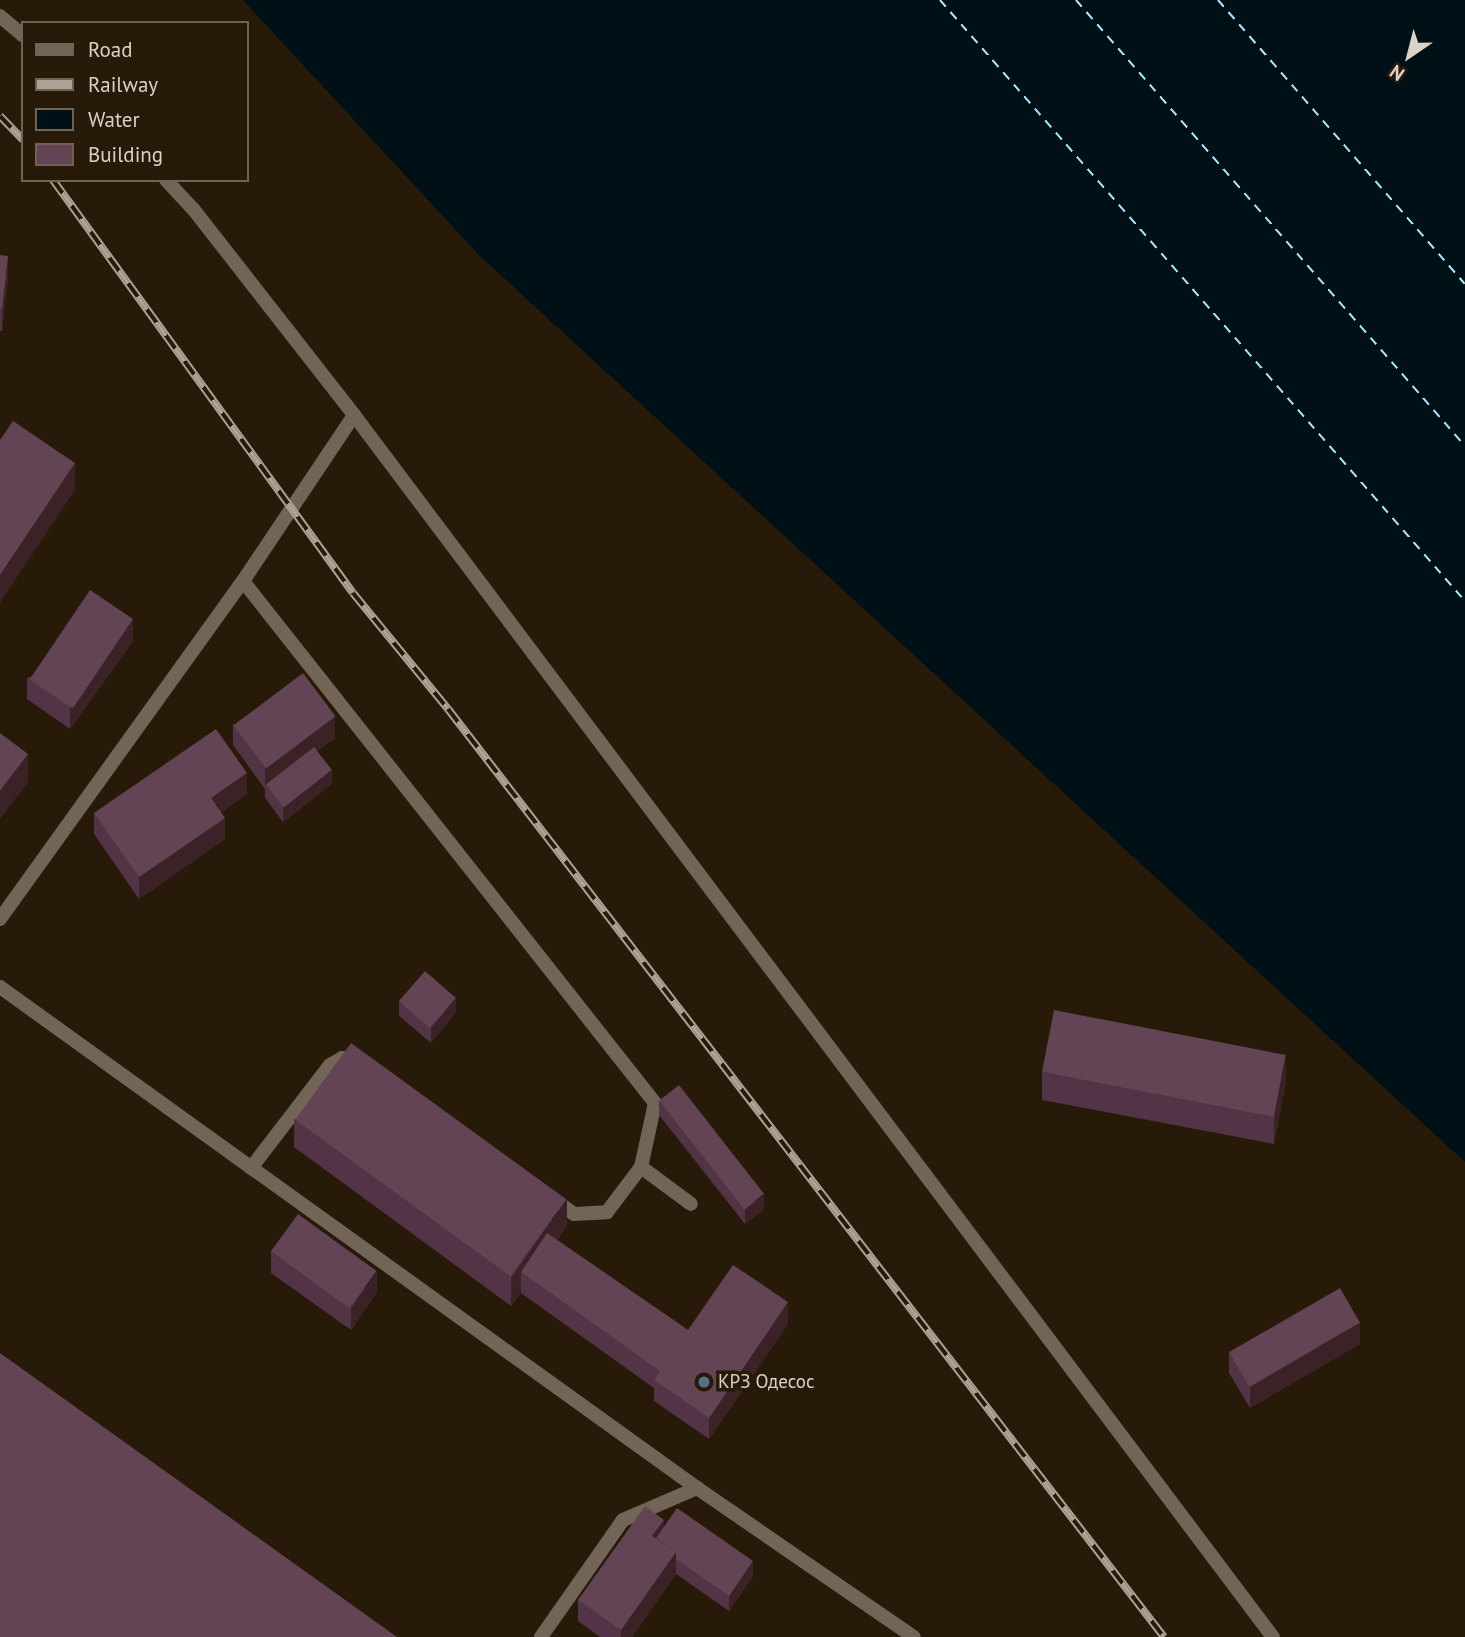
<!DOCTYPE html>
<meta charset="utf-8">
<style>
body{margin:0}
#map{position:relative;width:1465px;height:1637px;overflow:hidden;background:#271a08;font-family:"PT Sans",sans-serif}
div>[style]{position:absolute}
.water>*{inset:0;background:#001017}
.ferry>*{height:2px;margin-top:-1px;transform-origin:0;background:repeating-linear-gradient(90deg,#a6eafe 0 9px,transparent 0 16px)}
.lane>*{height:14px;margin:-7px;padding:0 7px;transform-origin:7px;border-radius:7px;background:#726456}
.street>*{height:14px;margin:-7px;padding:0 7px;transform-origin:7px;border-radius:7px;background:#726456}
.rail>*{height:8px;margin-top:-4px;transform-origin:0;background:repeating-linear-gradient(90deg,#271a08 0 16px,#aca295 0 32px);box-sizing:border-box;border-block:2px solid #aca295}
.wall>*{inset:0;background:#533346}
.shaded-wall>*{inset:0;background:#3b2227}
.building>*{inset:0;background:#624454;transform-origin:0 0}
.dots>*{width:19px;height:19px;translate:-50% -50%;box-sizing:border-box;border:4px solid #271a08;border-radius:50%}
span{translate:-50% -50%;white-space:nowrap;text-align:center;line-height:1.15;-webkit-text-stroke:7px #271a08;paint-order:stroke}
.poi-label{font-size:19px;color:#dbd2c7}
.left{translate:0 -50%;text-align:left}
.legend{position:absolute;left:21px;top:21px;width:228px;height:161px;box-sizing:border-box;background:#271a08;border:2px solid #6f6454;margin:0;padding:9px 12px;list-style:none;font-size:21px;color:#dbd2c7}
.legend li{display:flex;align-items:center;gap:14px;height:35px}
.legend b{width:35px;border:2px solid #6f6454}
.north{position:absolute;left:1374px;top:21px;width:70px;height:70px;-webkit-text-stroke:5px #271a08;paint-order:stroke;rotate:215deg;font-size:19px;font-weight:700;line-height:28px;text-align:center;color:#dbd2c7}
.north::after{content:'';display:block;margin:auto;width:24px;height:32px;background:#dbd2c7;clip-path:polygon(50% 0,100% 100%,50% 72%,0 100%)}
</style>
<div id="map">
<div class="water">
<div style="clip-path:polygon(243px 0,1465px 0,1465px 1162px,479px 255px)"></div>
</div>
<div class="ferry">
<div style="left:940px;top:0;width:798px;rotate:48.86deg"></div>
<div style="left:1076px;top:0;width:592px;rotate:48.91deg"></div>
<div style="left:1218px;top:0;width:376px;rotate:49deg"></div>
</div>
<div class="lane">
<div style="left:243px;top:581px;width:665px;rotate:51.72deg"></div>
<div style="left:655px;top:1103px;width:66px;rotate:102.3deg"></div>
<div style="left:641px;top:1167px;width:62px;rotate:36.5deg"></div>
<div style="left:0;top:919px;width:416px;rotate:-54.3deg"></div>
<div style="left:243px;top:581px;width:200px;rotate:-56.2deg"></div>
<div style="left:0;top:987px;width:858px;rotate:35.71deg"></div>
<div style="left:251px;top:1168px;width:130px;rotate:-52.5deg"></div>
<div style="left:330px;top:1065px;width:14px;rotate:-30deg"></div>
<div style="left:342px;top:1058px;width:13px;rotate:4deg"></div>
<div style="left:552px;top:1198px;width:27px;rotate:36deg"></div>
<div style="left:574px;top:1214px;width:33px;rotate:-3deg"></div>
<div style="left:607px;top:1212px;width:56px;rotate:-52.9deg"></div>
<div style="left:541px;top:1637px;width:143px;rotate:-55deg"></div>
<div style="left:623px;top:1520px;width:81px;rotate:-23.4deg"></div>
</div>
<div class="street">
<div style="left:0;top:16px;width:30px;rotate:40deg"></div>
<div style="left:166px;top:180px;width:41px;rotate:47deg"></div>
<div style="left:194px;top:210px;width:260px;rotate:52deg"></div>
<div style="left:354px;top:415px;width:1529px;rotate:53.06deg"></div>
<div style="left:697px;top:1488px;width:263px;rotate:34.5deg"></div>
</div>
<div class="rail">
<div style="left:0;top:116px;width:33px;rotate:46deg"></div>
<div style="left:53px;top:180px;width:510px;rotate:54.01deg"></div>
<div style="left:353px;top:593px;width:150px;rotate:50.7deg"></div>
<div style="left:448px;top:709px;width:1172px;rotate:52.35deg"></div>
</div>
<div class="wall">
<div style="clip-path:polygon(0 255px,8px 277px,2px 331px,0 331px)"></div>
<div style="clip-path:polygon(133px 641px,70px 729px,27px 699px,27px 678px)"></div>
<div style="clip-path:polygon(233px 724px,335px 738px,317px 751px,332px 784px,283px 822px,265px 798px,265px 789px,233px 745px)"></div>
<div style="clip-path:polygon(247px 794px,221px 812px,225px 839px,139px 899px,94px 834px,94px 813px)"></div>
<div style="clip-path:polygon(399px 1002px,456px 1012px,431px 1043px,399px 1016px)"></div>
<div style="clip-path:polygon(1042px 1072px,1286px 1081px,1274px 1144px,1042px 1100px)"></div>
<div style="clip-path:polygon(659px 1100px,764px 1209px,745px 1224px,659px 1115px)"></div>
<div style="clip-path:polygon(294px 1119px,567px 1225px,557px 1240px,688px 1330px,788px 1324px,709px 1439px,654px 1401px,654px 1388px,521px 1293px,521px 1292px,511px 1306px,294px 1147px)"></div>
<div style="clip-path:polygon(271px 1251px,377px 1292px,351px 1330px,271px 1273px)"></div>
<div style="clip-path:polygon(1360px 1344px,1250px 1408px,1229px 1373px,1229px 1352px)"></div>
<div style="clip-path:polygon(664px 1527px,753px 1576px,729px 1611px,676px 1574px,632px 1637px,600px 1637px,578px 1621px,578px 1600px)"></div>
</div>
<div class="shaded-wall">
<div style="clip-path:polygon(8px 256px,8px 277px,2px 331px,2px 309px)"></div>
<div style="clip-path:polygon(75px 463px,75px 490px,0 603px,0 575px)"></div>
<div style="clip-path:polygon(133px 619px,133px 641px,70px 729px,70px 708px)"></div>
<div style="clip-path:polygon(335px 716px,335px 738px,267px 787px,265px 784px,265px 789px,265px 768px)"></div>
<div style="clip-path:polygon(28px 754px,28px 782px,0 819px,0 791px)"></div>
<div style="clip-path:polygon(332px 770px,332px 784px,283px 822px,283px 807px)"></div>
<div style="clip-path:polygon(247px 773px,247px 794px,211px 819px,211px 798px)"></div>
<div style="clip-path:polygon(225px 818px,225px 839px,139px 899px,139px 877px)"></div>
<div style="clip-path:polygon(456px 998px,456px 1012px,431px 1043px,431px 1028px)"></div>
<div style="clip-path:polygon(1286px 1054px,1286px 1081px,1274px 1144px,1274px 1116px)"></div>
<div style="clip-path:polygon(764px 1194px,764px 1209px,745px 1224px,745px 1210px)"></div>
<div style="clip-path:polygon(567px 1198px,567px 1225px,530px 1278px,521px 1272px,521px 1292px,511px 1306px,511px 1278px)"></div>
<div style="clip-path:polygon(377px 1271px,377px 1292px,351px 1330px,351px 1308px)"></div>
<div style="clip-path:polygon(788px 1302px,788px 1324px,709px 1439px,709px 1418px)"></div>
<div style="clip-path:polygon(1360px 1323px,1360px 1344px,1250px 1408px,1250px 1387px)"></div>
<div style="clip-path:polygon(664px 1520px,664px 1541px,659px 1548px,652px 1536px)"></div>
<div style="clip-path:polygon(676px 1552px,676px 1574px,632px 1637px,621px 1637px,621px 1630px)"></div>
<div style="clip-path:polygon(753px 1561px,753px 1576px,729px 1611px,729px 1596px)"></div>
</div>
<div class="building">
<div style="clip-path:polygon(0 255px,8px 256px,2px 309px,0 309px)"></div>
<div style="clip-path:polygon(13px 421px,75px 463px,0 575px,0 440px)"></div>
<div style="left:90px;top:590px;width:52px;height:108px;rotate:34deg"></div>
<div style="left:303px;top:673px;width:54px;height:87px;rotate:53deg"></div>
<div style="clip-path:polygon(216px 729px,247px 773px,211px 798px,225px 818px,139px 877px,94px 813px)"></div>
<div style="clip-path:polygon(0 733px,28px 754px,0 791px)"></div>
<div style="left:314px;top:747px;width:29px;height:61px;rotate:52deg"></div>
<div style="left:425px;top:971px;width:41px;height:40px;rotate:41deg"></div>
<div style="left:1054px;top:1010px;width:236px;height:63px;rotate:11deg"></div>
<div style="left:351px;top:1043px;width:266px;height:95px;rotate:36deg"></div>
<div style="left:679px;top:1085px;width:138px;height:25px;rotate:52deg"></div>
<div style="left:298px;top:1214px;width:97px;height:46px;rotate:36deg"></div>
<div style="clip-path:polygon(547px 1233px,688px 1330px,733px 1265px,788px 1302px,709px 1418px,654px 1380px,660px 1371px,521px 1272px)"></div>
<div style="left:1340px;top:1288px;width:40px;height:128px;rotate:60deg"></div>
<div style="clip-path:polygon(0 1353px,397px 1637px,0 1637px)"></div>
<div style="clip-path:polygon(645px 1506px,664px 1520px,652px 1536px,676px 1552px,621px 1630px,578px 1600px)"></div>
<div style="clip-path:polygon(677px 1508px,753px 1561px,729px 1596px,676px 1559px,676px 1552px,656px 1538px)"></div>
</div>
<div class="dots">
<div style="left:704px;top:1382px;background:#5c6f8a"></div>
</div>
<div class="poi-label">
<span class="left" style="left:718px;top:1382px">КРЗ Одесос</span>
</div>
<ul class="legend">
<li><b style="height:9px;background:#726456"></b>Road</li>
<li><b style="height:9px;background:#aca295"></b>Railway</li>
<li><b style="height:19px;background:#001017"></b>Water</li>
<li><b style="height:19px;background:#624454"></b>Building</li>
</ul>
<div class="north">N</div>
</div>
